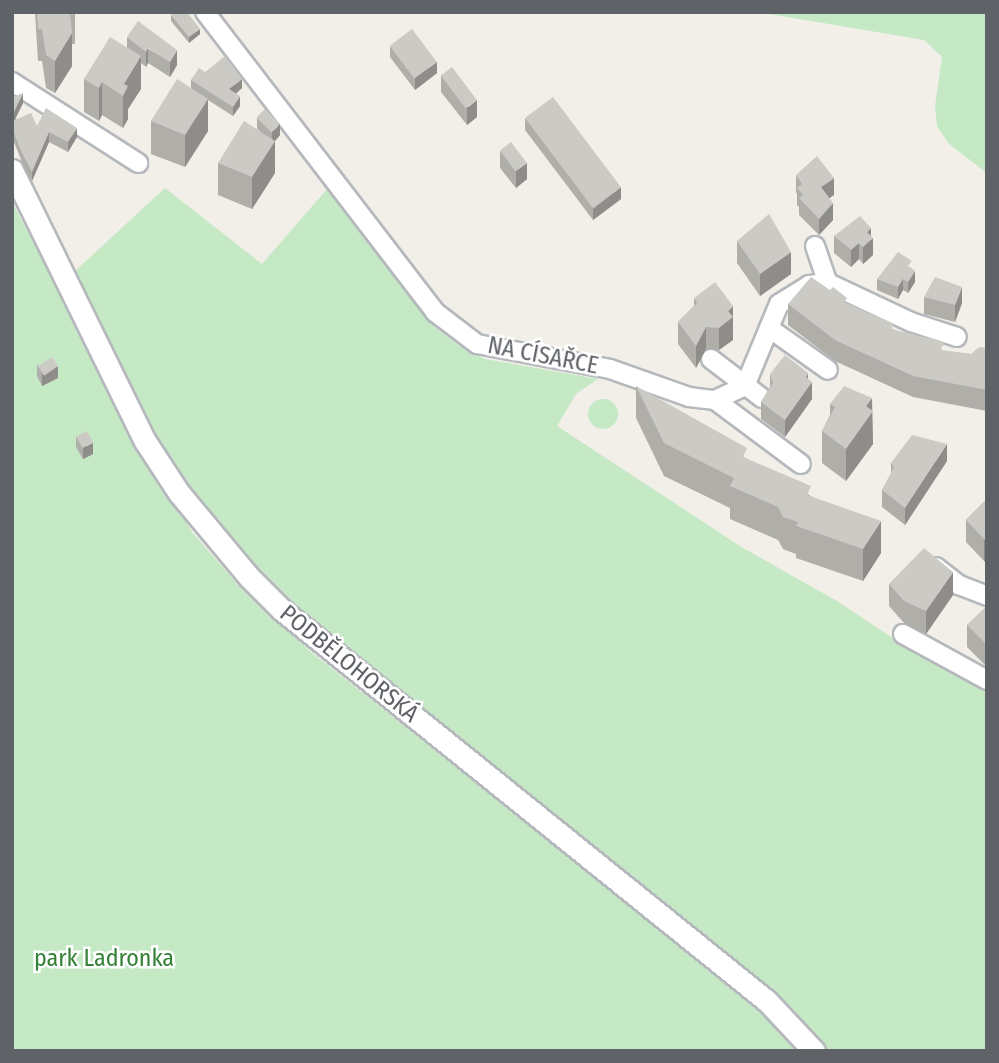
<!DOCTYPE html>
<meta charset="utf-8">
<style>
body{margin:0}
#map{position:relative;width:999px;height:1063px;overflow:hidden;background:#f1efe8;font-family:"Fira Sans Condensed",sans-serif}
div>[style]{position:absolute}
.green>*{inset:0;background:#c5e8c5}
.round{border-radius:50%}
.roads{filter:drop-shadow(2px 0 #b5b8bc) drop-shadow(-2px 0 #b5b8bc) drop-shadow(0 2px #b5b8bc) drop-shadow(0 -2px #b5b8bc)}
.minor>*{height:18px;margin:-9px;padding:0 9px;transform-origin:9px;border-radius:9px;background:#fff}
.tertiary>*{height:21px;margin:-10.5px;padding:0 10.5px;transform-origin:10.5px;border-radius:10.5px;background:#fff}
.wall>*{inset:0;background:#afaea9}
.shaded-wall>*{inset:0;background:#8f8d8a;transform-origin:0 0}
.building>*{inset:0;background:#cccac5;transform-origin:0 0}
span{translate:-50% -50%;white-space:nowrap;text-align:center;line-height:1.15;-webkit-text-stroke:5px #fff;paint-order:stroke}
.street-label{font-size:24px;color:#5f6368}
.park-label{font-size:24px;color:#348238}
.frame{position:absolute;inset:0;border:14px solid #5f6368;pointer-events:none}
</style>
<div id="map">
<div class="green">
<div style="clip-path:polygon(757px 12px,987px 12px,987px 173px,949px 144px,937px 126px,935px 106px,942px 57px,924px 40px)"></div>
<div style="clip-path:polygon(165px 188px,262px 264px,328px 188px,435px 327px,458px 345px,485px 359px,598px 379px,576px 394px,557px 426px,743px 548px,837px 601px,894px 639px,987px 687px,987px 1051px,827px 1051px,769px 991px,291px 608px,202px 511px,171px 465px,72px 274px)"></div>
<div style="clip-path:polygon(12px 202px,136px 438px,192px 532px,238px 585px,310px 651px,754px 1004px,801px 1051px,12px 1051px)"></div>
<div class="round" style="left:588px;top:399px;width:30px;height:30px"></div>
</div>
<div class="roads">
<div class="minor">
<div style="left:205px;top:12px;width:378px;rotate:52.5deg"></div>
<div style="left:435px;top:312px;width:53px;rotate:37.3deg"></div>
<div style="left:477px;top:344px;width:135px;rotate:10.6deg"></div>
<div style="left:610px;top:369px;width:84px;rotate:19.5deg"></div>
<div style="left:689px;top:397px;width:26px;rotate:7deg"></div>
<div style="left:715px;top:400px;width:33px;rotate:-25deg"></div>
<div style="left:745px;top:386px;width:89px;rotate:-67.5deg"></div>
<div style="left:779px;top:304px;width:36px;rotate:-32deg"></div>
<div style="left:809px;top:285px;width:19px;rotate:-6deg"></div>
<div style="left:828px;top:283px;width:92px;rotate:25.2deg"></div>
<div style="left:911px;top:322px;width:48px;rotate:18.1deg"></div>
<div style="left:12px;top:82px;width:150px;rotate:32.7deg"></div>
<div style="left:815px;top:246px;width:39px;rotate:71deg"></div>
<div style="left:769px;top:328px;width:72px;rotate:35.4deg"></div>
<div style="left:711px;top:359px;width:64px;rotate:37.4deg"></div>
<div style="left:715px;top:400px;width:107px;rotate:36.7deg"></div>
<div style="left:936px;top:567px;width:29px;rotate:38deg"></div>
<div style="left:959px;top:585px;width:30px;rotate:21deg"></div>
<div style="left:903px;top:634px;width:96px;rotate:28.7deg"></div>
</div>
<div class="tertiary">
<div style="left:12px;top:170px;width:302px;rotate:63.9deg"></div>
<div style="left:145px;top:441px;width:62px;rotate:56.8deg"></div>
<div style="left:179px;top:493px;width:109px;rotate:50.2deg"></div>
<div style="left:249px;top:577px;width:47px;rotate:45deg"></div>
<div style="left:282px;top:610px;width:623px;rotate:38.88deg"></div>
<div style="left:767px;top:1001px;width:69px;rotate:46.8deg"></div>
</div>
</div>
<div class="wall">
<div style="clip-path:polygon(35px 12px,75px 12px,75px 44px,72px 44px,72px 66px,55px 93px,46px 88px,42px 61px,38px 61px)"></div>
<div style="clip-path:polygon(171px 15px,200px 34px,189px 43px,171px 21px)"></div>
<div style="clip-path:polygon(127px 37px,177px 65px,170px 77px,148px 63px,146px 67px,141px 63px,141px 89px,128px 109px,128px 119px,123px 128px,102px 115px,99px 121px,84px 112px,84px 79px,127px 48px)"></div>
<div style="clip-path:polygon(390px 46px,437px 73px,415px 90px,390px 57px)"></div>
<div style="clip-path:polygon(205px 72px,242px 88px,236px 94px,240px 106px,233px 116px,208px 100px,208px 131px,185px 167px,151px 154px,151px 121px,191px 88px,191px 80px)"></div>
<div style="clip-path:polygon(441px 75px,477px 117px,467px 125px,441px 92px)"></div>
<div style="clip-path:polygon(12px 97px,23px 103px,15px 119px,77px 137px,68px 152px,49px 142px,32px 181px,22px 162px,12px 137px)"></div>
<div style="clip-path:polygon(257px 118px,280px 135px,275px 141px,275px 173px,252px 209px,218px 195px,218px 163px,260px 131px,257px 129px)"></div>
<div style="clip-path:polygon(525px 118px,621px 199px,593px 220px,525px 130px)"></div>
<div style="clip-path:polygon(500px 151px,527px 179px,516px 188px,500px 168px)"></div>
<div style="clip-path:polygon(796px 175px,834px 195px,829px 198px,833px 220px,819px 235px,799px 215px,799px 207px,797px 205px,797px 194px,796px 192px)"></div>
<div style="clip-path:polygon(834px 236px,871px 236px,873px 255px,863px 264px,859px 259px,851px 267px,834px 253px)"></div>
<div style="clip-path:polygon(737px 241px,791px 274px,760px 296px,737px 263px)"></div>
<div style="clip-path:polygon(912px 268px,915px 282px,908px 293px,903px 290px,898px 299px,877px 290px,877px 279px)"></div>
<div style="clip-path:polygon(924px 297px,962px 303px,955px 322px,924px 314px)"></div>
<div style="clip-path:polygon(694px 298px,733px 329px,733px 340px,719px 350px,706px 349px,696px 368px,678px 344px,678px 322px,694px 306px)"></div>
<div style="clip-path:polygon(847px 303px,894px 330px,944px 351px,971px 354px,987px 348px,987px 411px,913px 397px,835px 361px,788px 325px,788px 304px)"></div>
<div style="clip-path:polygon(37px 365px,58px 378px,42px 386px,37px 376px)"></div>
<div style="clip-path:polygon(770px 374px,808px 379px,812px 399px,785px 437px,761px 419px,761px 402px,770px 387px)"></div>
<div style="clip-path:polygon(636px 386px,747px 459px,811px 496px,881px 553px,863px 581px,796px 558px,796px 554px,783px 549px,778px 540px,730px 519px,730px 508px,664px 476px,636px 418px)"></div>
<div style="clip-path:polygon(830px 404px,872px 410px,873px 444px,846px 481px,822px 463px,822px 431px,830px 415px)"></div>
<div style="clip-path:polygon(76px 436px,93px 454px,83px 459px,76px 447px)"></div>
<div style="clip-path:polygon(947px 461px,905px 525px,882px 507px,882px 490px,891px 474px,891px 463px)"></div>
<div style="clip-path:polygon(987px 499px,987px 561px,985px 562px,966px 542px,966px 520px)"></div>
<div style="clip-path:polygon(889px 584px,953px 595px,926px 634px,904px 623px,889px 606px)"></div>
<div style="clip-path:polygon(987px 606px,987px 667px,967px 647px,967px 625px)"></div>
</div>
<div class="shaded-wall">
<div style="clip-path:polygon(200px 29px,200px 34px,189px 43px,189px 37px)"></div>
<div style="clip-path:polygon(72px 33px,72px 66px,55px 93px,55px 61px)"></div>
<div style="clip-path:polygon(148px 48px,148px 63px,146px 67px,146px 52px)"></div>
<div style="clip-path:polygon(177px 50px,177px 65px,170px 77px,170px 62px)"></div>
<div style="clip-path:polygon(141px 56px,141px 89px,128px 109px,128px 119px,123px 128px,123px 96px,124px 84px)"></div>
<div style="clip-path:polygon(437px 62px,437px 73px,415px 90px,415px 78px)"></div>
<div style="clip-path:polygon(242px 79px,242px 88px,229px 99px,229px 89px)"></div>
<div style="clip-path:polygon(102px 82px,102px 115px,99px 121px,99px 88px)"></div>
<div style="clip-path:polygon(23px 93px,23px 103px,12px 126px,12px 116px)"></div>
<div style="clip-path:polygon(240px 96px,240px 106px,233px 116px,233px 107px)"></div>
<div style="clip-path:polygon(208px 99px,208px 131px,185px 167px,185px 135px)"></div>
<div style="clip-path:polygon(477px 100px,477px 117px,467px 125px,467px 108px)"></div>
<div style="clip-path:polygon(280px 124px,280px 135px,275px 141px,275px 173px,252px 209px,252px 177px,272px 143px,272px 132px)"></div>
<div style="clip-path:polygon(77px 128px,77px 137px,68px 152px,68px 142px)"></div>
<div style="clip-path:polygon(49px 132px,49px 142px,32px 181px,32px 172px)"></div>
<div style="clip-path:polygon(527px 163px,527px 179px,516px 188px,516px 171px)"></div>
<div style="clip-path:polygon(834px 178px,834px 195px,821px 204px,821px 187px)"></div>
<div style="clip-path:polygon(621px 187px,621px 199px,593px 220px,593px 209px)"></div>
<div style="clip-path:polygon(833px 203px,833px 220px,819px 235px,819px 219px)"></div>
<div style="clip-path:polygon(871px 228px,871px 240px,873px 238px,873px 255px,863px 264px,863px 247px,867px 232px)"></div>
<div style="clip-path:polygon(859px 243px,859px 259px,851px 267px,851px 250px)"></div>
<div style="clip-path:polygon(791px 252px,791px 274px,760px 296px,760px 274px)"></div>
<div style="clip-path:polygon(915px 271px,915px 282px,908px 293px,908px 282px)"></div>
<div style="clip-path:polygon(903px 279px,903px 290px,898px 299px,898px 287px)"></div>
<div style="clip-path:polygon(962px 287px,962px 303px,955px 322px,955px 305px)"></div>
<div style="clip-path:polygon(733px 306px,733px 340px,719px 350px,719px 328px,728px 311px)"></div>
<div style="clip-path:polygon(706px 327px,706px 349px,696px 368px,696px 346px)"></div>
<div style="clip-path:polygon(58px 366px,58px 378px,42px 386px,42px 374px)"></div>
<div style="clip-path:polygon(808px 373px,808px 387px,812px 382px,812px 399px,785px 437px,785px 420px,806px 377px)"></div>
<div style="clip-path:polygon(872px 398px,873px 444px,846px 481px,846px 449px,866px 406px)"></div>
<div style="clip-path:polygon(93px 443px,93px 454px,83px 459px,83px 448px)"></div>
<div style="clip-path:polygon(947px 444px,947px 461px,905px 525px,905px 508px)"></div>
<div style="clip-path:polygon(881px 521px,881px 553px,863px 581px,863px 549px)"></div>
<div style="left:987px;top:538px;width:23px;height:3px;rotate:90deg"></div>
<div style="clip-path:polygon(953px 572px,953px 595px,926px 634px,926px 611px)"></div>
</div>
<div class="building">
<div style="clip-path:polygon(37px 12px,71px 12px,70px 12px,72px 33px,55px 61px,46px 55px,42px 29px,38px 29px)"></div>
<div style="clip-path:polygon(174px 12px,187px 12px,200px 29px,189px 37px,171px 15px)"></div>
<div style="clip-path:polygon(138px 21px,177px 50px,170px 62px,148px 48px,146px 52px,127px 37px)"></div>
<div style="left:412px;top:29px;width:41px;height:28px;rotate:53deg"></div>
<div style="clip-path:polygon(110px 37px,141px 56px,124px 84px,128px 86px,123px 96px,102px 82px,99px 88px,84px 79px)"></div>
<div style="clip-path:polygon(225px 56px,242px 79px,229px 89px,240px 96px,233px 107px,191px 80px,199px 68px,205px 72px)"></div>
<div style="left:452px;top:67px;width:41px;height:14px;rotate:53deg"></div>
<div style="clip-path:polygon(177px 79px,208px 99px,185px 135px,151px 121px)"></div>
<div style="clip-path:polygon(23px 93px,12px 116px,12px 97px)"></div>
<div style="left:553px;top:97px;width:113px;height:35px;rotate:53deg"></div>
<div style="clip-path:polygon(46px 108px,77px 128px,68px 142px,49px 132px,32px 172px,22px 153px,12px 128px,12px 121px,31px 113px,37px 126px)"></div>
<div style="left:265px;top:109px;width:21px;height:12px;rotate:45deg"></div>
<div style="clip-path:polygon(244px 121px,275px 141px,252px 177px,218px 163px)"></div>
<div style="left:511px;top:142px;width:26px;height:14px;rotate:53deg"></div>
<div style="clip-path:polygon(817px 156px,834px 178px,821px 187px,833px 203px,819px 219px,799px 198px,803px 195px,797px 188px,802px 184px,796px 175px)"></div>
<div style="clip-path:polygon(769px 214px,791px 252px,760px 274px,737px 241px)"></div>
<div style="clip-path:polygon(860px 216px,871px 228px,867px 232px,873px 238px,863px 247px,859px 243px,851px 250px,834px 236px)"></div>
<div style="clip-path:polygon(898px 252px,912px 261px,908px 266px,915px 271px,908px 282px,903px 279px,898px 287px,877px 279px)"></div>
<div style="clip-path:polygon(811px 277px,830px 290px,833px 287px,847px 298px,844px 302px,894px 324px,891px 329px,944px 342px,941px 350px,971px 354px,979px 347px,987px 348px,987px 390px,913px 376px,835px 340px,788px 304px)"></div>
<div style="clip-path:polygon(935px 277px,962px 287px,955px 305px,924px 297px)"></div>
<div style="clip-path:polygon(715px 282px,733px 306px,728px 311px,733px 317px,719px 328px,706px 327px,696px 346px,678px 322px,697px 303px,694px 298px)"></div>
<div style="clip-path:polygon(785px 355px,808px 373px,806px 377px,812px 382px,785px 420px,761px 402px,773px 383px,770px 374px)"></div>
<div style="left:52px;top:357px;width:11px;height:17px;rotate:56deg"></div>
<div style="clip-path:polygon(636px 386px,747px 448px,743px 457px,811px 486px,807px 495px,881px 521px,863px 549px,796px 526px,798px 522px,783px 517px,778px 507px,730px 486px,734px 478px,664px 443px)"></div>
<div style="clip-path:polygon(844px 386px,872px 398px,866px 406px,873px 411px,846px 449px,822px 431px,835px 407px,830px 404px)"></div>
<div style="left:87px;top:431px;width:13px;height:12px;rotate:63deg"></div>
<div style="clip-path:polygon(912px 435px,947px 444px,905px 508px,882px 490px,894px 467px,891px 463px)"></div>
<div style="clip-path:polygon(987px 499px,987px 538px,985px 540px,966px 520px)"></div>
<div style="clip-path:polygon(924px 548px,953px 572px,926px 611px,904px 601px,889px 584px)"></div>
<div style="clip-path:polygon(987px 606px,987px 645px,967px 625px)"></div>
</div>
<div class="street-label">
<span style="left:543px;top:356px;rotate:11deg">NA CÍSAŘCE</span>
<span style="left:349px;top:664px;rotate:39deg">PODBĚLOHORSKÁ</span>
</div>
<div class="park-label">
<span style="left:104px;top:959px">park Ladronka</span>
</div>
<div class="frame"></div>
</div>
